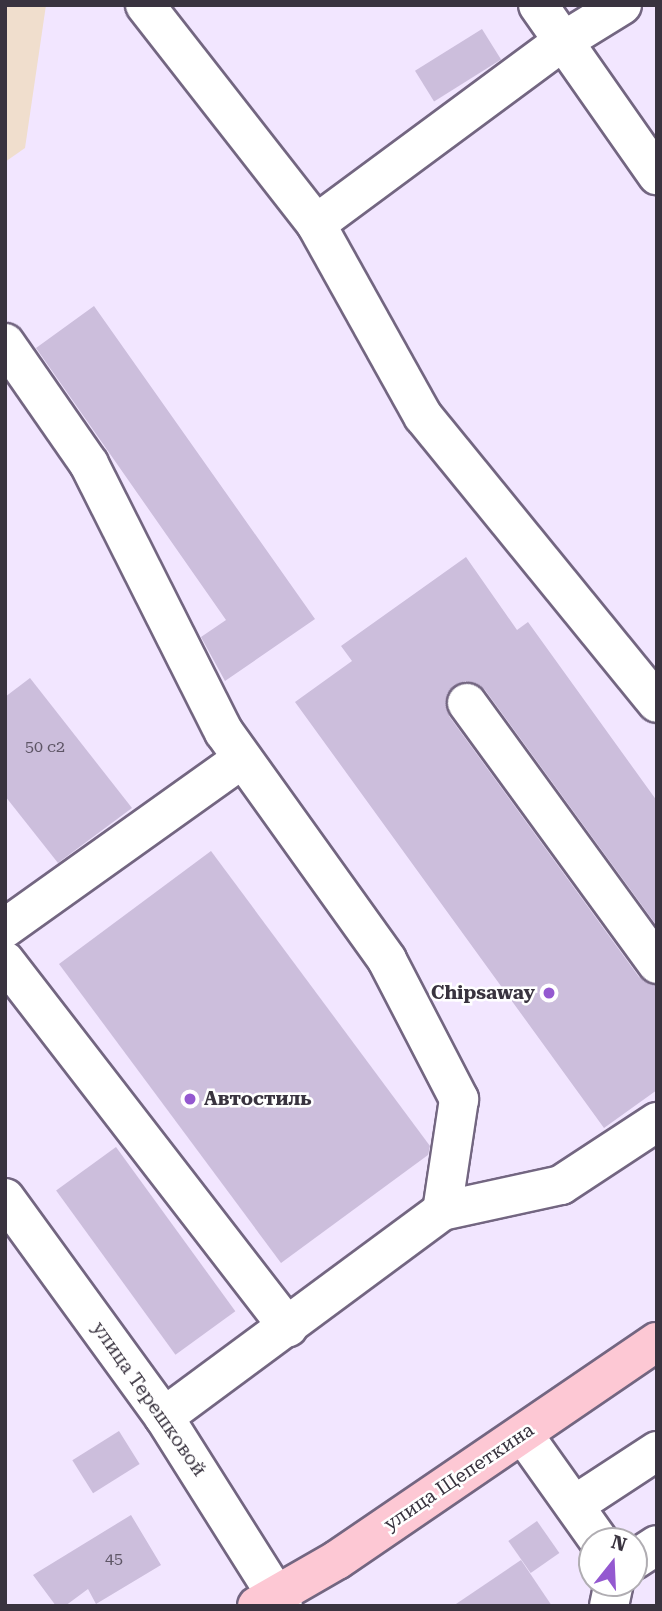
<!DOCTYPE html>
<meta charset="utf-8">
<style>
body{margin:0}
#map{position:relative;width:662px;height:1611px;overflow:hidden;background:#f2e6ff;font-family:"Roboto Serif",serif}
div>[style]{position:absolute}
.industrial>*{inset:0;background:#f0decd}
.building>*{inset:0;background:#ccbedc;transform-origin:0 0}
.roads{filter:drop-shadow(2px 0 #736681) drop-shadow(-2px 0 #736681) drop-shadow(0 2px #736681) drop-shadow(0 -2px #736681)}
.minor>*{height:38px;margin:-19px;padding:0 19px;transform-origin:19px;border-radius:19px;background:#fff}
.major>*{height:38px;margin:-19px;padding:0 19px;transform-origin:19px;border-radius:19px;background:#fdc8d4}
.dots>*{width:19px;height:19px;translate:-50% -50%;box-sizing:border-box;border:4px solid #fff;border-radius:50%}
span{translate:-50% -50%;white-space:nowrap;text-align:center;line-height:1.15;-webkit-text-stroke:5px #fff;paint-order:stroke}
.number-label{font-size:16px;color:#5e5666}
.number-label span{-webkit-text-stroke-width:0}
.poi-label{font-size:19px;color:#39333f;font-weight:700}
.right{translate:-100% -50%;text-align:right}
.left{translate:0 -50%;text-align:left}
.street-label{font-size:19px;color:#39333f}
.frame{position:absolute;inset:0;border:7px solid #39333f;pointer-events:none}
.north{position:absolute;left:578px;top:1527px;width:70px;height:70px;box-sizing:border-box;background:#fff;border:2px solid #b0adb2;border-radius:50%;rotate:18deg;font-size:19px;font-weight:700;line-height:28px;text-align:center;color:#39333f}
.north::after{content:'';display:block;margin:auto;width:24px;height:32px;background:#9459d0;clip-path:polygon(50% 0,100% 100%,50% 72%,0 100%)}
</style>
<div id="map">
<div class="industrial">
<div style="clip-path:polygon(5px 5px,46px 5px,25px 148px,5px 162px)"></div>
</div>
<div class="building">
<div style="left:482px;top:29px;width:36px;height:79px;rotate:58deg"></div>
<div style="clip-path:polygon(94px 306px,315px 619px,225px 681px,201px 637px,226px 620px,36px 348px)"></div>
<div style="clip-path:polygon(466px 557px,517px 630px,528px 622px,657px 801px,657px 926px,485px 690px,465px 681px,447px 694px,449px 716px,639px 977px,657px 985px,657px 1090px,604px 1128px,295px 702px,352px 661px,341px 646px)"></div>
<div style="clip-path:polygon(30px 678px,132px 808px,58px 863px,5px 796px,5px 697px)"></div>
<div style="clip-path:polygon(211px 851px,430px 1146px,428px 1155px,281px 1263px,59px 964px)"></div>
<div style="left:116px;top:1147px;width:203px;height:74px;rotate:54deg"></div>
<div style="left:119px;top:1431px;width:39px;height:55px;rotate:58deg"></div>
<div style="clip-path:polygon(131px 1515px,161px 1565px,96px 1604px,88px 1589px,65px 1606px,56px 1606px,33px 1575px)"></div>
<div style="left:537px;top:1521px;width:39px;height:35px;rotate:55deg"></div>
<div style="clip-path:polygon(521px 1560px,552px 1606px,453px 1606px)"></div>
</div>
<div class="roads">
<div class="minor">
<div style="left:145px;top:5px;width:278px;rotate:52deg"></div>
<div style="left:538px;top:5px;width:208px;rotate:55deg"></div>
<div style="left:622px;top:5px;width:70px;rotate:148.3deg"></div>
<div style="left:562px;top:42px;width:306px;rotate:143.5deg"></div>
<div style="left:316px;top:224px;width:220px;rotate:60.9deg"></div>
<div style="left:423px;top:416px;width:370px;rotate:50.8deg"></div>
<div style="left:5px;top:343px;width:147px;rotate:55.2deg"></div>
<div style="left:89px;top:464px;width:300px;rotate:63.3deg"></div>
<div style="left:224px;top:732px;width:280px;rotate:54.4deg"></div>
<div style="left:387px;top:960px;width:157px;rotate:62.6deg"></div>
<div style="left:459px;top:1099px;width:113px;rotate:98.6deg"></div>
<div style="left:442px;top:1211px;width:346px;rotate:143.5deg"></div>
<div style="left:467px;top:703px;width:323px;rotate:53.9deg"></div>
<div style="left:5px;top:928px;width:291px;rotate:-35.5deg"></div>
<div style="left:5px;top:961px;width:463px;rotate:52.3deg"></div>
<div style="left:5px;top:1198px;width:271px;rotate:54deg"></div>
<div style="left:164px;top:1417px;width:223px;rotate:57.8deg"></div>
<div style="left:442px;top:1211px;width:122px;rotate:-12.3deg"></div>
<div style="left:561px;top:1185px;width:115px;rotate:-33.3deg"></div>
<div style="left:523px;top:1434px;width:131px;rotate:54.6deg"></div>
<div style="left:576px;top:1504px;width:97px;rotate:-33.2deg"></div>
<div style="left:634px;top:1560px;width:27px;rotate:-33deg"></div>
<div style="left:609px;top:1606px;width:24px;rotate:-78deg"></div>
</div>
<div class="major">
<div style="left:257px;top:1606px;width:92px;rotate:-29.9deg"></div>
<div style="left:337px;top:1560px;width:387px;rotate:-34.3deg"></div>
</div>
</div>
<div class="dots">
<div style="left:549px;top:993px;background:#9459d0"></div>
<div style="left:190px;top:1099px;background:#9459d0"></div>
</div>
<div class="number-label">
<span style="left:45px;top:747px">50 с2</span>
<span style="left:114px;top:1559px">45</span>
</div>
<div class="poi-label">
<span class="right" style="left:535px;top:993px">Chipsaway</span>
<span class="left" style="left:204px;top:1099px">Автостиль</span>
</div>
<div class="street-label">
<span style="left:149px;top:1399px;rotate:55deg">улица Терешковой</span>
<span style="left:459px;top:1477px;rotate:-34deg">улица Щепеткина</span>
</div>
<div class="frame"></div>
<div class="north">N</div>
</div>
